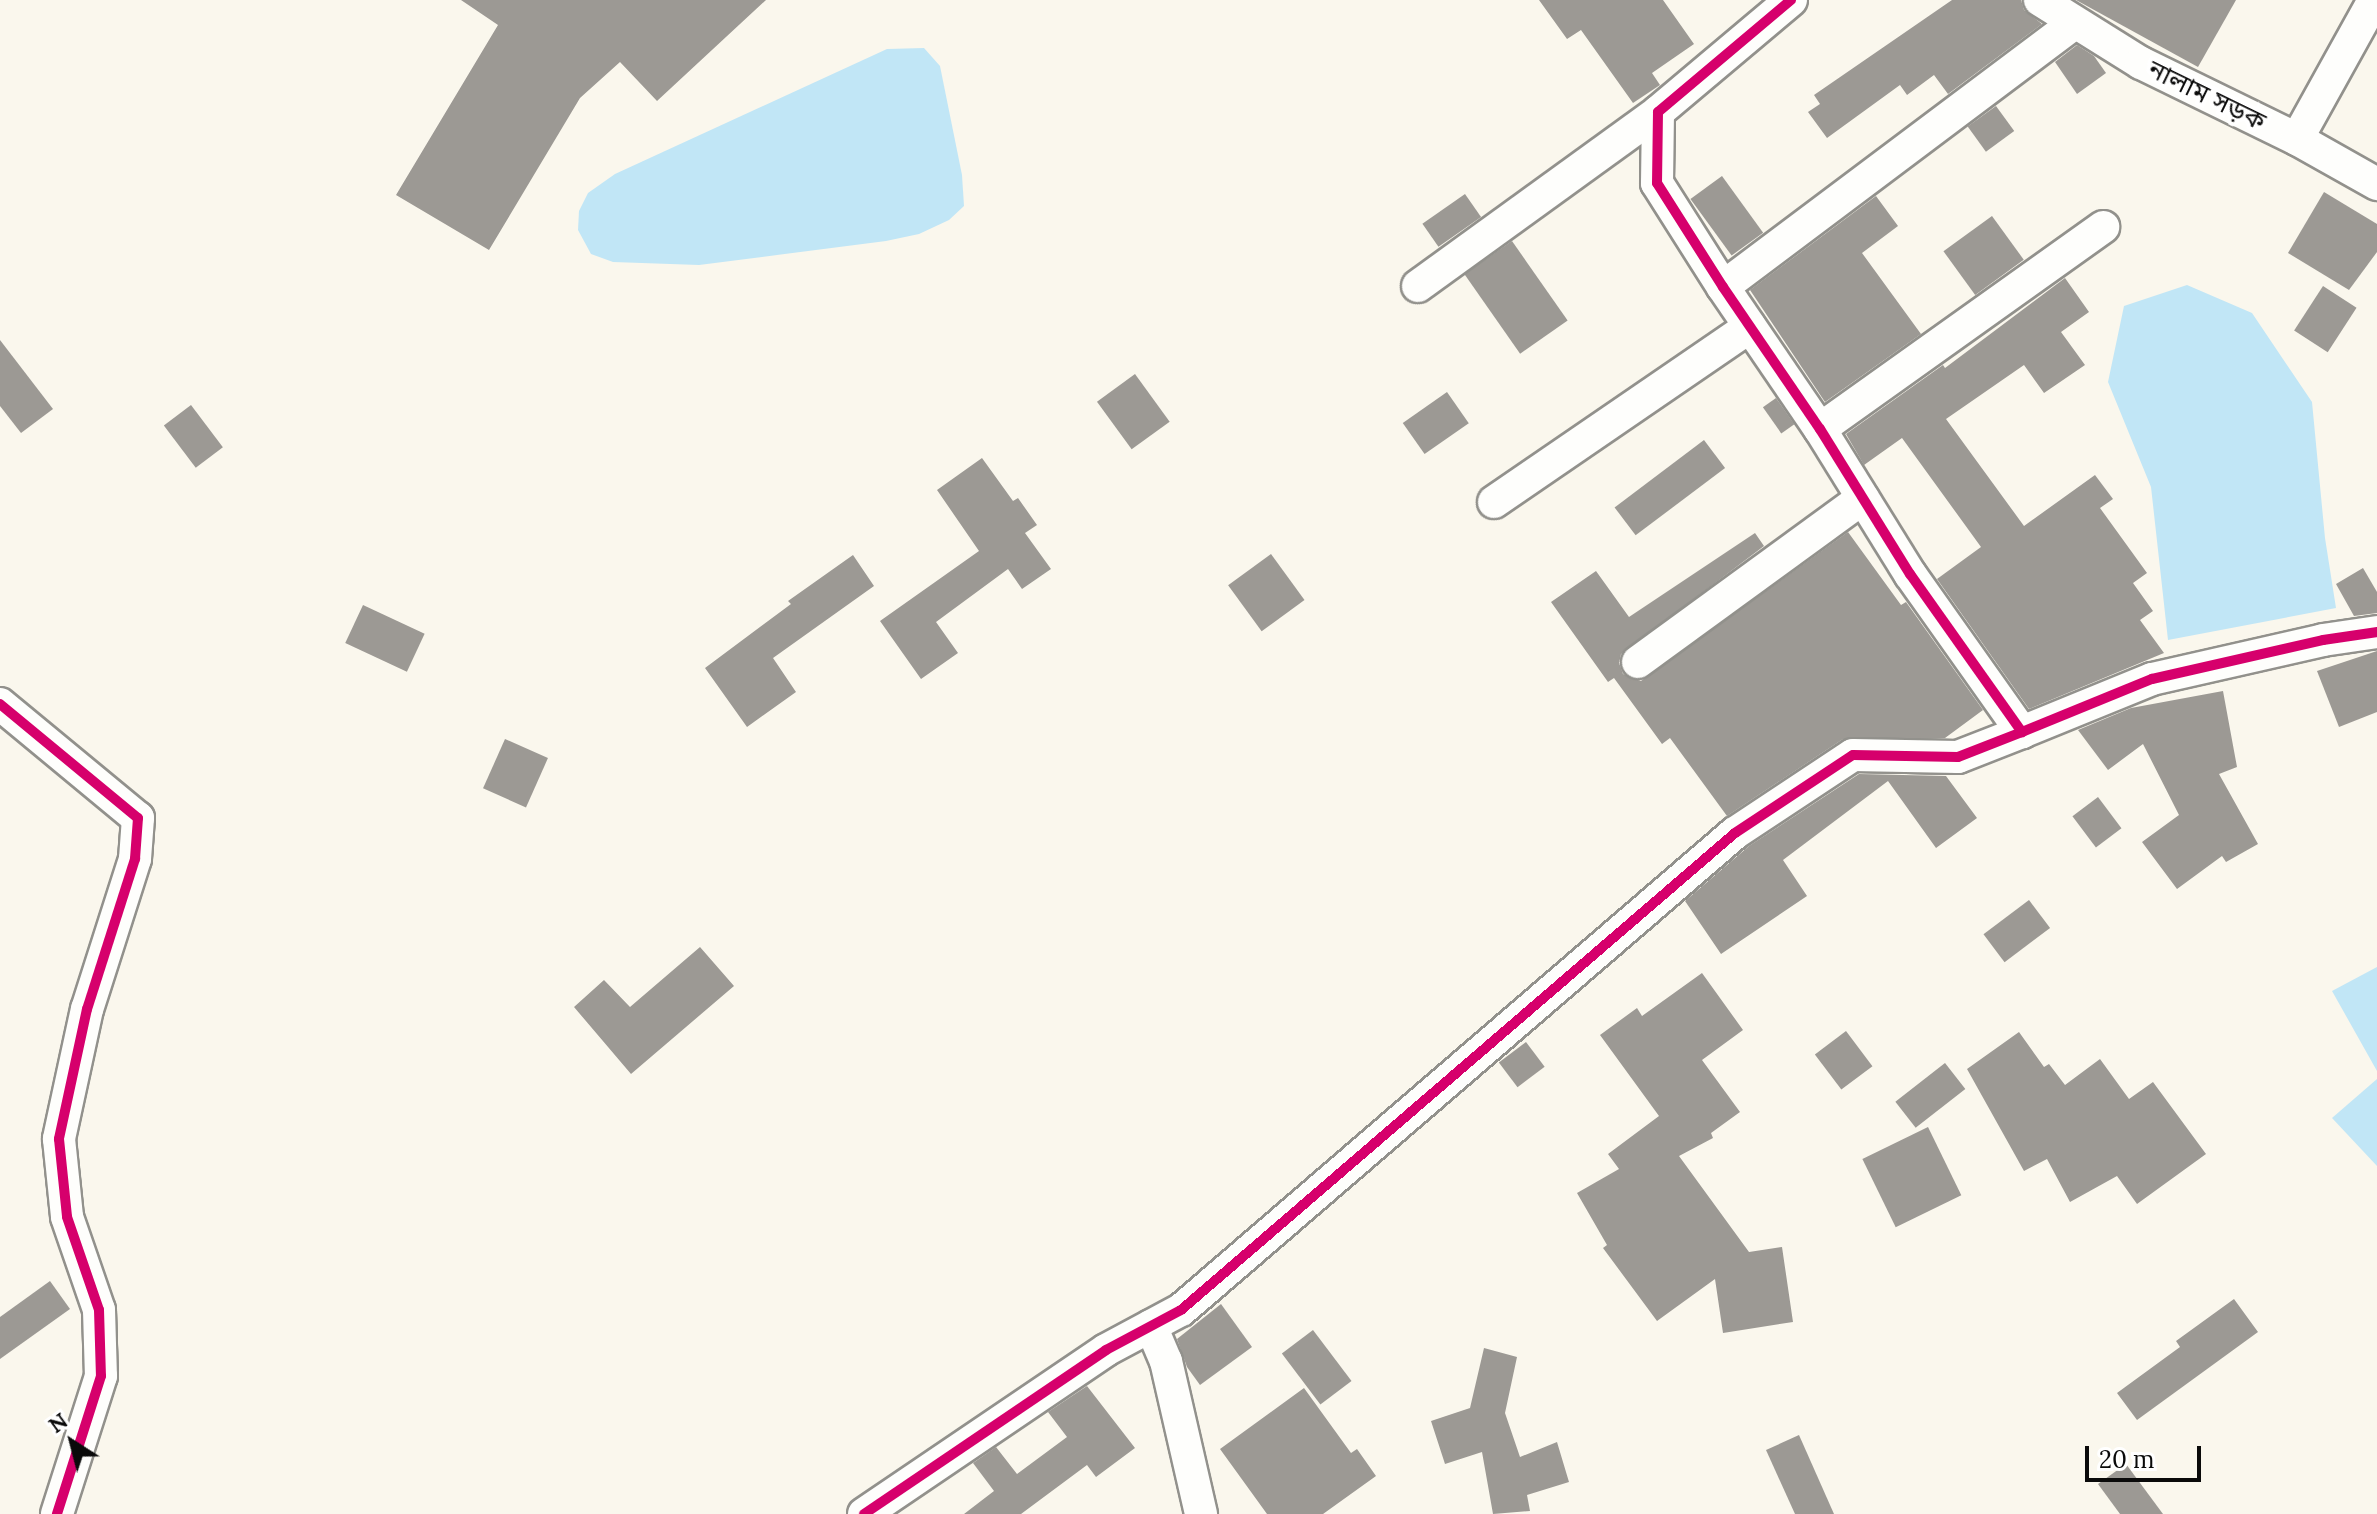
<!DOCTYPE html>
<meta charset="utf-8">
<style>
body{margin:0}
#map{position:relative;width:2377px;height:1514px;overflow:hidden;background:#faf7ed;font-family:Lora,"Noto Sans Bengali",serif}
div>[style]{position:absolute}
.water>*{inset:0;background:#c1e6f6}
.building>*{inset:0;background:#9c9994;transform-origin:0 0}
.roads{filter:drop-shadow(2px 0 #92918c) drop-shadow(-2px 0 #92918c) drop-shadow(0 2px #92918c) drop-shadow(0 -2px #92918c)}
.street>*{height:32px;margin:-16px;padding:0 16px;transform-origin:16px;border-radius:16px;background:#fefefc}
.cycleway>*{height:10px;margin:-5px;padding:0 5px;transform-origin:5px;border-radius:5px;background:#d6006c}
span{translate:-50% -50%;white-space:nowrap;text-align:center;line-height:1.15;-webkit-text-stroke:8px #fff;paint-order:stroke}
.street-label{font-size:26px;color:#0a0a0a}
.north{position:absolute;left:32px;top:1402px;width:80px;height:80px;-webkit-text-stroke:6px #fff;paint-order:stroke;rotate:324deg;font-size:22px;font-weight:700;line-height:32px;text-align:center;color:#0a0a0a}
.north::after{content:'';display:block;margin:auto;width:28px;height:36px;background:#0a0a0a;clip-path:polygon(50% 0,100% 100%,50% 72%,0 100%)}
.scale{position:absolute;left:2085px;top:1446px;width:116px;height:36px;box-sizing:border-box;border:4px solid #0a0a0a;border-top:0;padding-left:10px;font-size:24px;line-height:28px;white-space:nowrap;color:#0a0a0a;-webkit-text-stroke:6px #fff;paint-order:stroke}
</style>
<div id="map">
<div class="water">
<div style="clip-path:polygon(924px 48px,940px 66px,962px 175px,964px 206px,949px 220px,919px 234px,886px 241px,699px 265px,613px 262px,591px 254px,578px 230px,579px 211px,588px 193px,615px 174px,887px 49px)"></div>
<div style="clip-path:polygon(2187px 285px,2252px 313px,2312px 402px,2325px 538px,2336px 608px,2168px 640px,2151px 487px,2108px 382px,2124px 306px)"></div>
<div style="clip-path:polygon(2377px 967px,2377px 1071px,2332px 991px)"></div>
<div style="clip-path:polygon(2377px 1079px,2377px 1166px,2332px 1118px)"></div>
</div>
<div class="building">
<div style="clip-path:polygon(461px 0,766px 0,657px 101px,620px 62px,580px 98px,489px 250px,396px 195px,498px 25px)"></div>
<div style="clip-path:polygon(1539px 0,1663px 0,1694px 44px,1652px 73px,1660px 85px,1633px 103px,1581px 30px,1567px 39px)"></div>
<div style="clip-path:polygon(1952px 0,2021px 0,2024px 10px,2042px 24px,1948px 94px,1934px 75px,1907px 95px,1900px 85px,1827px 138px,1808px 112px,1820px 104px,1814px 95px)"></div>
<div style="clip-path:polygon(2076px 0,2236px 0,2198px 67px)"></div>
<div style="clip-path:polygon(2077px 45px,2094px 56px,2106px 73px,2077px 94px,2055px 62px)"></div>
<div style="left:1996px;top:106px;width:31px;height:35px;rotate:54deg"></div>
<div style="left:1722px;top:176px;width:70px;height:39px;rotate:54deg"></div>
<div style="clip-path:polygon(2324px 192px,2377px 224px,2377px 252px,2349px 290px,2288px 253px)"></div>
<div style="left:1465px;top:194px;width:28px;height:52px;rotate:55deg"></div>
<div style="clip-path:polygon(1876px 196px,1898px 226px,1862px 253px,1921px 334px,1825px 402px,1750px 290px)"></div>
<div style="left:1992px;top:216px;width:54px;height:60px;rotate:54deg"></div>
<div style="left:1512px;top:241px;width:97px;height:58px;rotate:55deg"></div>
<div style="clip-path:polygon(2065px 278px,2089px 312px,2061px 332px,2085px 365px,2044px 393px,2024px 365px,1946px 419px,2024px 526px,2095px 475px,2113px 499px,2100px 508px,2147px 573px,2133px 583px,2153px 611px,2140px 620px,2164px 653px,2029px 709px,1937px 579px,1981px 547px,1902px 438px,1864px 465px,1846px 434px,1943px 365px,1945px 368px)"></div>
<div style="left:2323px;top:286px;width:40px;height:53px;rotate:33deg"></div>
<div style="clip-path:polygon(0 340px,53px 409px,21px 433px,0 406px)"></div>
<div style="left:1135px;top:374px;width:59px;height:47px;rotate:54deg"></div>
<div style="left:1447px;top:392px;width:38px;height:54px;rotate:55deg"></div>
<div style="left:1776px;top:398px;width:32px;height:16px;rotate:55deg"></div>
<div style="left:191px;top:405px;width:53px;height:34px;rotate:53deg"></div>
<div style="left:1704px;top:440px;width:35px;height:112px;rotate:53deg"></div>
<div style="clip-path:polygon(982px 458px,1013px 501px,1018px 498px,1037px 525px,1025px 533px,1051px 569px,1022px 589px,1008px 569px,936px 622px,958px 653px,921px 679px,880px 621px,979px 551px,937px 490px)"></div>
<div style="clip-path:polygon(1848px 532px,1901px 605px,1906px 602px,1983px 710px,1945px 738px,1843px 739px,1727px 816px,1670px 738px,1662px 744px,1614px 678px,1608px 682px,1551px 602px,1596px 571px,1629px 617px,1755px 533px,1764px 546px,1621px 654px,1619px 663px,1623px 674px,1641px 681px)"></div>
<div style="left:1271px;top:554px;width:57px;height:53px;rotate:54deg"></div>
<div style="clip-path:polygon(853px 555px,874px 586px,773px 658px,796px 692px,747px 727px,705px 668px,791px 604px,788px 601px)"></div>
<div style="clip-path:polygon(2363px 568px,2377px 592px,2377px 613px,2354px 616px,2336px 584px)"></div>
<div style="left:363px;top:605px;width:68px;height:42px;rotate:25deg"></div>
<div style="clip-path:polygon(2377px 651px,2377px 712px,2339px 727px,2317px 671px)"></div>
<div style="clip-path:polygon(2223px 691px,2237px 767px,2219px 774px,2258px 844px,2226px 862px,2222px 856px,2177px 889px,2142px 842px,2179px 815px,2143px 744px,2108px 770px,2078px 730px,2131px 708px)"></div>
<div style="left:505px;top:739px;width:47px;height:54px;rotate:24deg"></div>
<div style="clip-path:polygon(1859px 774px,1946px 776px,1977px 818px,1936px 848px,1888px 781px,1783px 860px,1807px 896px,1721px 954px,1685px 901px,1749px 846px)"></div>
<div style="left:2098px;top:797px;width:39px;height:32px;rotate:53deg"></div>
<div style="left:2029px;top:900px;width:35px;height:57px;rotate:53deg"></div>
<div style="clip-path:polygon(700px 947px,734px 986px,631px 1074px,574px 1007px,604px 980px,630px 1007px)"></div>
<div style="clip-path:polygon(1702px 973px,1743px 1030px,1702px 1060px,1740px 1112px,1711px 1133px,1713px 1138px,1679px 1156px,1749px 1252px,1782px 1247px,1793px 1322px,1723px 1333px,1715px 1279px,1657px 1321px,1603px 1248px,1607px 1245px,1577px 1193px,1619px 1169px,1608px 1154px,1659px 1116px,1600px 1035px,1637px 1008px,1642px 1016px)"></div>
<div style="left:1846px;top:1031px;width:44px;height:39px;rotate:53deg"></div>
<div style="clip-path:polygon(2019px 1032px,2044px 1067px,2049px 1064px,2065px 1085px,2100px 1059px,2129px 1099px,2153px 1082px,2206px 1154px,2137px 1204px,2117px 1176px,2070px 1202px,2047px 1159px,2024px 1171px,1967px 1069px)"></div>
<div style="left:1526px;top:1042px;width:31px;height:34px;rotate:53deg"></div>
<div style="left:1945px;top:1063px;width:33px;height:63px;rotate:52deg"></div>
<div style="left:1928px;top:1127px;width:76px;height:73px;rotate:64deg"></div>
<div style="clip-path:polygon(50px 1281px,70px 1309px,0 1359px,0 1317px)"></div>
<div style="clip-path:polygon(2234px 1299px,2258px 1332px,2137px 1420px,2117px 1393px,2180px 1347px,2176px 1341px)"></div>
<div style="clip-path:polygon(1221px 1304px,1252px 1347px,1200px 1385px,1187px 1367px,1177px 1339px)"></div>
<div style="left:1313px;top:1330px;width:64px;height:39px;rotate:53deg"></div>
<div style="clip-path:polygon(1484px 1348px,1517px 1357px,1505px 1413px,1520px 1457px,1557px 1442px,1569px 1482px,1527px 1495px,1530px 1511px,1493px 1514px,1482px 1452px,1445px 1464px,1431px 1421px,1470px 1408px)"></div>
<div style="clip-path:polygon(1087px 1386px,1135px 1448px,1096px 1477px,1087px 1465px,1021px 1514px,964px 1514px,994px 1491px,973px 1463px,996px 1447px,1017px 1474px,1067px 1437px,1048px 1412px)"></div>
<div style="clip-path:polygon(1304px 1388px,1351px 1453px,1357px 1449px,1376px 1476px,1323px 1514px,1267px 1514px,1220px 1449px)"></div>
<div style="clip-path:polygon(1799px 1435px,1834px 1514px,1795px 1514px,1766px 1450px)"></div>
<div style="clip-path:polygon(2126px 1464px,2163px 1514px,2120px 1514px,2098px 1484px)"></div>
</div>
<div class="roads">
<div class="street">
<div style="left:1791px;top:0;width:174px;rotate:139.9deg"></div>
<div style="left:1658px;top:112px;width:71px;rotate:90.8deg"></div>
<div style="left:1657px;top:183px;width:123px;rotate:57.6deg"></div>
<div style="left:1723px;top:287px;width:172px;rotate:55.7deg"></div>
<div style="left:1820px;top:429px;width:171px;rotate:58.2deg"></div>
<div style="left:1910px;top:574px;width:194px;rotate:54.7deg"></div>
<div style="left:2022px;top:732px;width:140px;rotate:-22.2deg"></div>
<div style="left:2152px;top:679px;width:175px;rotate:-12.8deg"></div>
<div style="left:2323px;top:640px;width:55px;rotate:-8.4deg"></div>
<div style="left:2040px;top:0;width:119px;rotate:32deg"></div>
<div style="left:2141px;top:63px;width:174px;rotate:26deg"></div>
<div style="left:2297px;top:139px;width:92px;rotate:29.4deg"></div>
<div style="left:2297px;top:139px;width:159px;rotate:-61deg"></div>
<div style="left:1418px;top:286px;width:296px;rotate:-35.9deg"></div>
<div style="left:1723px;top:287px;width:440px;rotate:-36.9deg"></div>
<div style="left:1820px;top:429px;width:348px;rotate:-35.5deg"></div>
<div style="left:1494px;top:502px;width:310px;rotate:-34.4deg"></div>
<div style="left:1638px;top:662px;width:278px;rotate:-36.1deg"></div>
<div style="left:0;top:704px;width:179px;rotate:39.6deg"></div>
<div style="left:138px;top:818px;width:41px;rotate:94.2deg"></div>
<div style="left:135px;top:859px;width:157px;rotate:107.7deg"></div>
<div style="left:87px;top:1009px;width:133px;rotate:102.2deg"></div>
<div style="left:59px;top:1139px;width:78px;rotate:84.1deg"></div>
<div style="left:67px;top:1217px;width:98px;rotate:71deg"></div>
<div style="left:99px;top:1310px;width:66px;rotate:88.3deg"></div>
<div style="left:101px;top:1376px;width:145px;rotate:107.7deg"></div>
<div style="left:1151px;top:1326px;width:38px;rotate:67deg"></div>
<div style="left:1166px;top:1361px;width:157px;rotate:77.1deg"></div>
<div style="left:864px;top:1514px;width:292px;rotate:-34.1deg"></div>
<div style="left:1106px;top:1350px;width:85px;rotate:-28.1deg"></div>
<div style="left:1181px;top:1310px;width:731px;rotate:-40.73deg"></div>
<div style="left:1735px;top:833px;width:141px;rotate:-33.5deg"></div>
<div style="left:1853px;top:755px;width:105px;rotate:1.1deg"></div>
<div style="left:1958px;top:757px;width:69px;rotate:-21.3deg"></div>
</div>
</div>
<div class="cycleway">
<div style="left:1791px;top:0;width:174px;rotate:139.9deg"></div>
<div style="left:1658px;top:112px;width:71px;rotate:90.8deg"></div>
<div style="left:1657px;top:183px;width:123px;rotate:57.6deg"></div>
<div style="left:1723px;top:287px;width:172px;rotate:55.7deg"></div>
<div style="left:1820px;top:429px;width:171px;rotate:58.2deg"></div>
<div style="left:1910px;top:574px;width:194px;rotate:54.7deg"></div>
<div style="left:2022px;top:732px;width:140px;rotate:-22.2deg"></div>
<div style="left:2152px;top:679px;width:175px;rotate:-12.8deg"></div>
<div style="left:2323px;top:640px;width:55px;rotate:-8.4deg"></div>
<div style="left:0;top:704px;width:179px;rotate:39.6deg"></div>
<div style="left:138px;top:818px;width:41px;rotate:94.2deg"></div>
<div style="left:135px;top:859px;width:157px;rotate:107.7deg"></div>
<div style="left:87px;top:1009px;width:133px;rotate:102.2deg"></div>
<div style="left:59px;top:1139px;width:78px;rotate:84.1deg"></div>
<div style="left:67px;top:1217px;width:98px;rotate:71deg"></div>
<div style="left:99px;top:1310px;width:66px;rotate:88.3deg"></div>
<div style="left:101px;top:1376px;width:145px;rotate:107.7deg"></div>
<div style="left:864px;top:1514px;width:292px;rotate:-34.1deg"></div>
<div style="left:1106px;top:1350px;width:85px;rotate:-28.1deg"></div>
<div style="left:1181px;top:1310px;width:731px;rotate:-40.73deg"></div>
<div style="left:1735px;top:833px;width:141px;rotate:-33.5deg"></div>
<div style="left:1853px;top:755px;width:105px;rotate:1.1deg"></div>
<div style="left:1958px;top:757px;width:69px;rotate:-21.3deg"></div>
</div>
<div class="street-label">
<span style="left:2207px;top:95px;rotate:26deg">নালাম সড়ক</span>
</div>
<div class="north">N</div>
<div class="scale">20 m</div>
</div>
